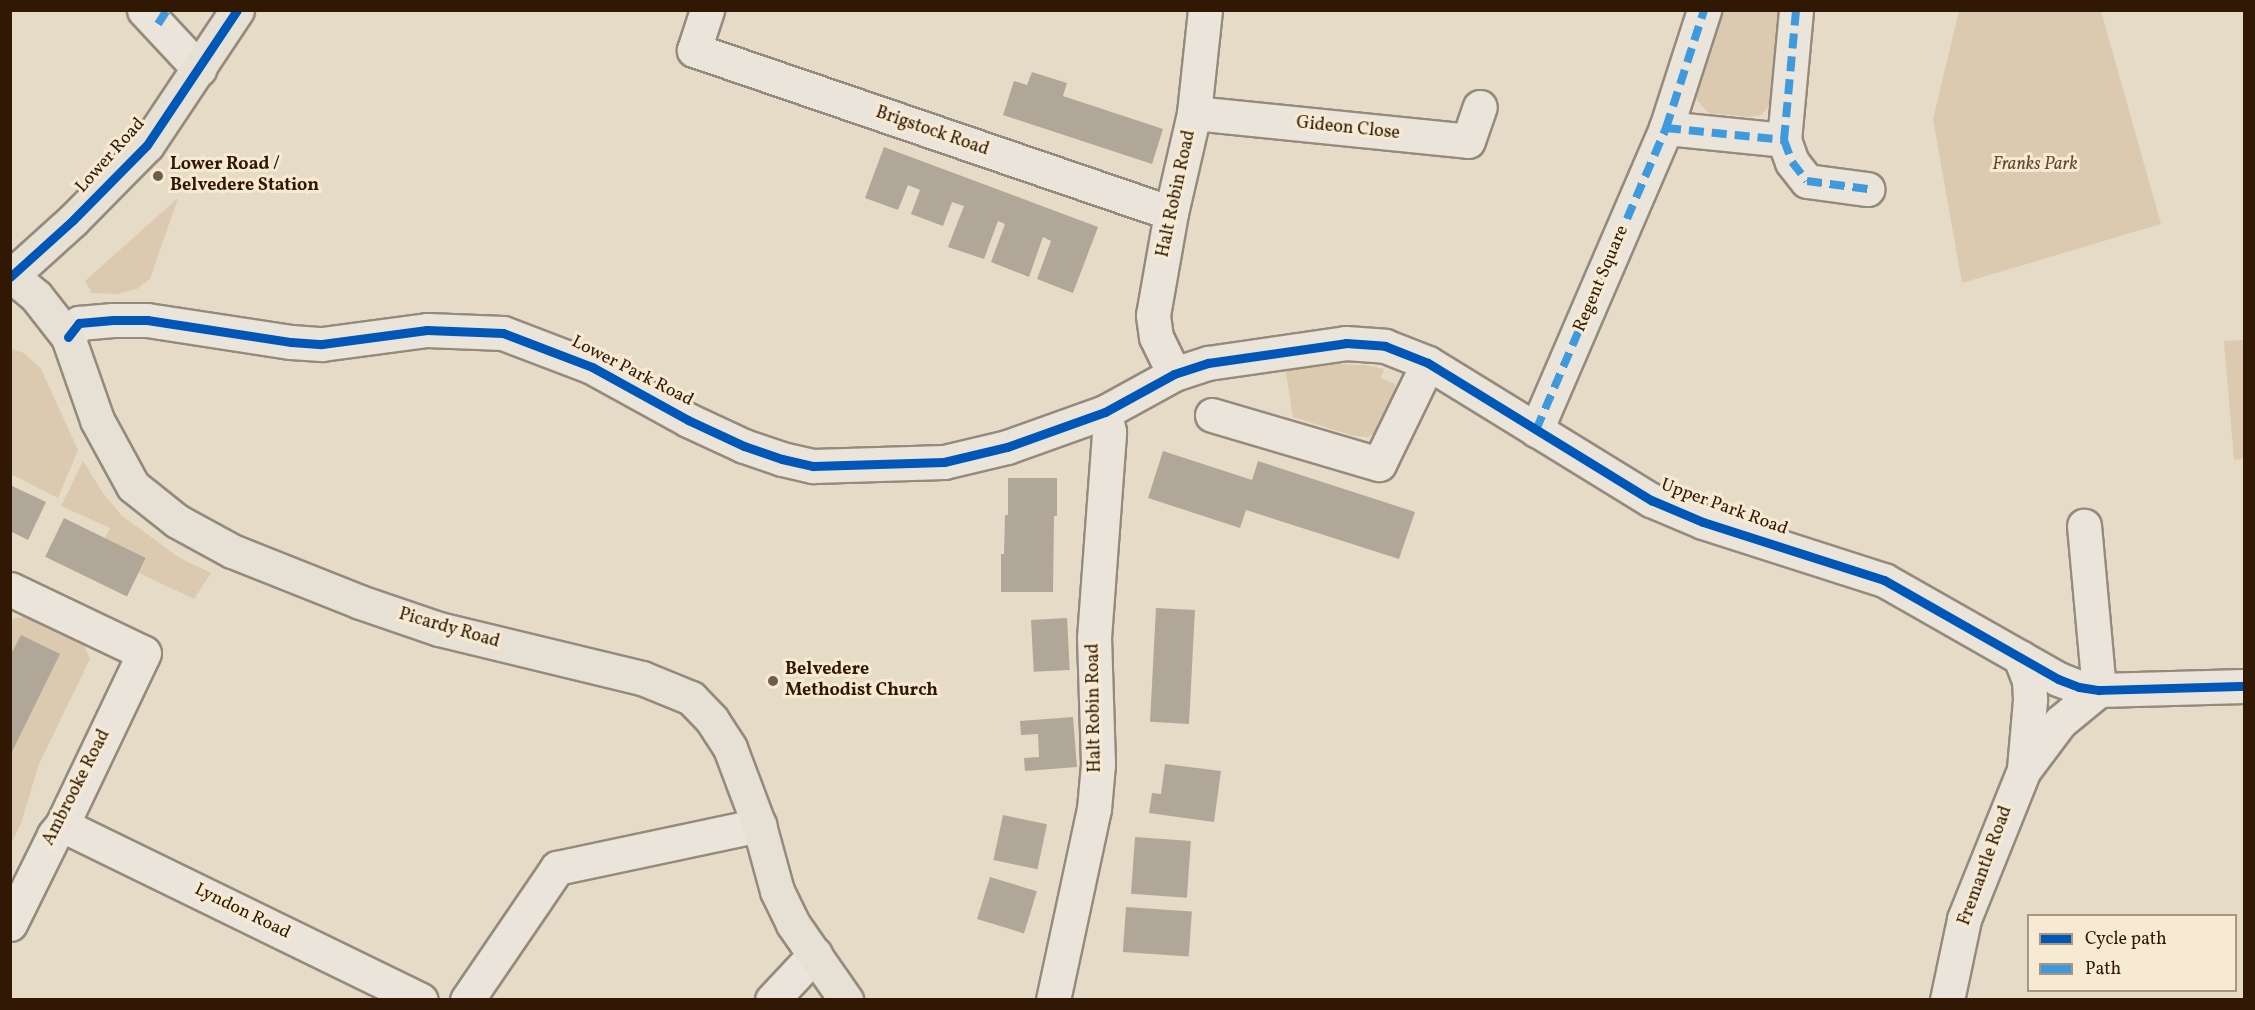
<!DOCTYPE html>
<style>
body{margin:0}
#map{position:relative;width:2255px;height:1010px;overflow:hidden;background:#e6dbc7;font-family:Vollkorn,serif}
div>[style]{position:absolute}
.green>*{inset:0;background:#dbcaaf}
.building>*{inset:0;background:#b1a799;transform-origin:0 0}
.roads{filter:drop-shadow(2px 0 #958b7d) drop-shadow(-2px 0 #958b7d) drop-shadow(0 2px #958b7d) drop-shadow(0 -2px #958b7d)}
.minor>*{height:33px;margin:-16.5px;padding:0 16.5px;transform-origin:16.5px;border-radius:16.5px;background:#eae4db}
.major>*{height:33px;margin:-16.5px;padding:0 16.5px;transform-origin:16.5px;border-radius:16.5px;background:#e6e0d5}
.quiet>*{height:8px;margin-top:-4px;transform-origin:0;background:repeating-linear-gradient(90deg,#3e9add 0 15px,transparent 0 23px)}
.cycleway>*{height:9px;margin:-4.5px;padding:0 4.5px;transform-origin:4.5px;border-radius:4.5px;background:#0057b8}
.dots>*{width:16px;height:16px;translate:-50% -50%;box-sizing:border-box;border:3px solid #f7ead2;border-radius:50%}
span{translate:-50% -50%;white-space:nowrap;text-align:center;line-height:1.15;-webkit-text-stroke:6px #f7ead2;paint-order:stroke}
.street-label{font-size:18px;color:#301805}
.park-label{font-size:18px;color:#614a32;font-style:italic}
.poi-label{font-size:18px;color:#301805;font-weight:700}
.left{translate:0 -50%;text-align:left}
.frame{position:absolute;inset:0;border:12px solid #301805;pointer-events:none}
.legend{position:absolute;left:2027px;top:914px;width:210px;height:78px;box-sizing:border-box;background:#f7ead2;border:2px solid #a79680;margin:0;padding:8px 10px;list-style:none;font-size:18px;color:#301805}
.legend li{display:flex;align-items:center;gap:12px;height:30px}
.legend b{width:30px;border:2px solid #a79680}
</style>
<div id="map">
<div class="green">
<div style="clip-path:polygon(1719px 11px,1781px 11px,1774px 100px,1761px 115px,1749px 117px,1708px 113px,1697px 100px,1695px 88px)"></div>
<div style="clip-path:polygon(1959px 11px,2101px 11px,2161px 224px,1962px 283px,1933px 119px)"></div>
<div style="clip-path:polygon(178px 198px,150px 279px,137px 289px,117px 294px,92px 293px,85px 281px)"></div>
<div style="clip-path:polygon(2244px 340px,2244px 459px,2234px 460px,2224px 341px)"></div>
<div style="clip-path:polygon(11px 349px,24px 353px,41px 369px,78px 450px,58px 498px,11px 474px)"></div>
<div style="clip-path:polygon(1317px 363px,1365px 365px,1384px 369px,1381px 378px,1395px 384px,1395px 390px,1394px 402px,1382px 428px,1368px 437px,1354px 436px,1293px 417px,1285px 367px)"></div>
<div style="clip-path:polygon(83px 461px,103px 493px,122px 516px,180px 558px,211px 573px,194px 599px,139px 573px,146px 559px,105px 538px,110px 528px,61px 506px)"></div>
<div style="clip-path:polygon(28px 617px,82px 642px,90px 659px,39px 764px,21px 823px,11px 844px,10px 756px,59px 655px,11px 656px,11px 621px,15px 618px)"></div>
</div>
<div class="building">
<div style="clip-path:polygon(1032px 72px,1067px 83px,1063px 96px,1163px 129px,1152px 164px,1003px 115px,1014px 81px,1027px 85px)"></div>
<div style="clip-path:polygon(884px 147px,1098px 227px,1073px 293px,1037px 279px,1051px 241px,1043px 237px,1029px 277px,991px 262px,1005px 224px,998px 221px,984px 259px,948px 247px,964px 206px,952px 202px,943px 226px,911px 214px,920px 190px,908px 185px,898px 210px,865px 198px)"></div>
<div style="clip-path:polygon(1163px 451px,1252px 480px,1258px 461px,1415px 512px,1399px 559px,1246px 510px,1240px 528px,1148px 498px)"></div>
<div style="clip-path:polygon(1008px 478px,1057px 478px,1057px 516px,1054px 516px,1053px 592px,1001px 592px,1001px 554px,1004px 554px,1005px 515px,1008px 515px)"></div>
<div style="clip-path:polygon(10px 485px,46px 502px,28px 540px,10px 531px)"></div>
<div style="left:64px;top:518px;width:91px;height:43px;rotate:26deg"></div>
<div style="left:1156px;top:608px;width:39px;height:114px;rotate:3deg"></div>
<div style="left:1067px;top:618px;width:52px;height:36px;rotate:87deg"></div>
<div style="clip-path:polygon(21px 635px,60px 654px,10px 756px,10px 656px)"></div>
<div style="clip-path:polygon(1073px 717px,1077px 767px,1025px 771px,1024px 758px,1039px 757px,1038px 734px,1021px 735px,1020px 721px)"></div>
<div style="clip-path:polygon(1165px 764px,1221px 771px,1214px 822px,1149px 813px,1152px 793px,1161px 794px)"></div>
<div style="left:1003px;top:815px;width:45px;height:46px;rotate:12deg"></div>
<div style="left:1135px;top:837px;width:56px;height:57px;rotate:4deg"></div>
<div style="left:990px;top:877px;width:49px;height:44px;rotate:17deg"></div>
<div style="left:1126px;top:907px;width:66px;height:45px;rotate:4deg"></div>
</div>
<div class="roads">
<div class="minor">
<div style="left:144px;top:10px;width:81px;rotate:47deg"></div>
<div style="left:707px;top:10px;width:42px;rotate:108deg"></div>
<div style="left:694px;top:50px;width:504px;rotate:18.87deg"></div>
<div style="left:1194px;top:113px;width:275px;rotate:5.8deg"></div>
<div style="left:1468px;top:141px;width:36px;rotate:-71deg"></div>
<div style="left:1666px;top:128px;width:124px;rotate:-72.1deg"></div>
<div style="left:1784px;top:140px;width:23px;rotate:70deg"></div>
<div style="left:1792px;top:162px;width:24px;rotate:52deg"></div>
<div style="left:1807px;top:181px;width:61px;rotate:7.6deg"></div>
<div style="left:68px;top:337px;width:18px;rotate:-52deg"></div>
<div style="left:79px;top:323px;width:34px;rotate:-5deg"></div>
<div style="left:113px;top:320px;width:34px"></div>
<div style="left:147px;top:320px;width:146px;rotate:8.7deg"></div>
<div style="left:291px;top:342px;width:31px;rotate:4deg"></div>
<div style="left:322px;top:344px;width:106px;rotate:-7.6deg"></div>
<div style="left:427px;top:330px;width:76px;rotate:2.3deg"></div>
<div style="left:503px;top:333px;width:95px;rotate:20.9deg"></div>
<div style="left:592px;top:367px;width:110px;rotate:28.9deg"></div>
<div style="left:688px;top:420px;width:62px;rotate:24.9deg"></div>
<div style="left:744px;top:446px;width:40px;rotate:18.9deg"></div>
<div style="left:782px;top:459px;width:32px;rotate:13deg"></div>
<div style="left:813px;top:466px;width:131px;rotate:-1.7deg"></div>
<div style="left:944px;top:462px;width:65px;rotate:-13.4deg"></div>
<div style="left:1007px;top:447px;width:104px;rotate:-19.7deg"></div>
<div style="left:1105px;top:412px;width:79px;rotate:-28.8deg"></div>
<div style="left:1174px;top:374px;width:36px;rotate:-18deg"></div>
<div style="left:1208px;top:363px;width:139px;rotate:-8.2deg"></div>
<div style="left:1346px;top:343px;width:39px;rotate:4deg"></div>
<div style="left:1385px;top:346px;width:46px;rotate:21.6deg"></div>
<div style="left:1428px;top:363px;width:262px;rotate:31.6deg"></div>
<div style="left:1651px;top:500px;width:56px;rotate:22.9deg"></div>
<div style="left:1703px;top:522px;width:190px;rotate:17.8deg"></div>
<div style="left:1884px;top:580px;width:200px;rotate:29.6deg"></div>
<div style="left:2058px;top:679px;width:22px;rotate:21deg"></div>
<div style="left:2079px;top:687px;width:20px;rotate:9deg"></div>
<div style="left:2099px;top:690px;width:145px;rotate:-1.6deg"></div>
<div style="left:1174px;top:374px;width:41px;rotate:-115.9deg"></div>
<div style="left:1156px;top:337px;width:22px;rotate:-98deg"></div>
<div style="left:1153px;top:315px;width:104px;rotate:-80deg"></div>
<div style="left:1171px;top:213px;width:103px;rotate:-77deg"></div>
<div style="left:1194px;top:113px;width:104px;rotate:-83.9deg"></div>
<div style="left:1212px;top:415px;width:174px;rotate:16.4deg"></div>
<div style="left:1379px;top:464px;width:112px;rotate:-64.1deg"></div>
<div style="left:1536px;top:430px;width:329px;rotate:-66.7deg"></div>
<div style="left:1666px;top:128px;width:119px;rotate:5.8deg"></div>
<div style="left:1784px;top:140px;width:131px;rotate:-84.7deg"></div>
<div style="left:10px;top:589px;width:148px;rotate:25.5deg"></div>
<div style="left:144px;top:653px;width:191px;rotate:115.5deg"></div>
<div style="left:62px;top:825px;width:13px;rotate:129deg"></div>
<div style="left:54px;top:835px;width:99px;rotate:116.3deg"></div>
<div style="left:2020px;top:657px;width:25px;rotate:69deg"></div>
<div style="left:2029px;top:680px;width:20px;rotate:87deg"></div>
<div style="left:2030px;top:700px;width:68px;rotate:95deg"></div>
<div style="left:62px;top:825px;width:399px;rotate:26deg"></div>
<div style="left:467px;top:1000px;width:160px;rotate:-55.7deg"></div>
<div style="left:557px;top:868px;width:207px;rotate:-12deg"></div>
<div style="left:772px;top:1000px;width:63px;rotate:-46.9deg"></div>
<div style="left:1053px;top:1000px;width:195px;rotate:-77.9deg"></div>
<div style="left:1094px;top:809px;width:45px;rotate:-84.9deg"></div>
<div style="left:1098px;top:764px;width:126px;rotate:-91.8deg"></div>
<div style="left:1094px;top:638px;width:207px;rotate:-85.8deg"></div>
<div style="left:1109px;top:432px;width:20px;rotate:-101deg"></div>
<div style="left:1947px;top:1000px;width:83px;rotate:-78.1deg"></div>
<div style="left:1964px;top:919px;width:161px;rotate:-68.1deg"></div>
<div style="left:2024px;top:770px;width:60px;rotate:-53.1deg"></div>
<div style="left:2060px;top:722px;width:50px;rotate:-39.4deg"></div>
<div style="left:2099px;top:690px;width:165px;rotate:-95.2deg"></div>
</div>
<div class="major">
<div style="left:12px;top:276px;width:31px;rotate:40deg"></div>
<div style="left:36px;top:296px;width:52px;rotate:52deg"></div>
<div style="left:68px;top:337px;width:88px;rotate:70.7deg"></div>
<div style="left:97px;top:420px;width:75px;rotate:61.4deg"></div>
<div style="left:133px;top:486px;width:56px;rotate:38.5deg"></div>
<div style="left:177px;top:521px;width:63px;rotate:28.6deg"></div>
<div style="left:232px;top:551px;width:138px;rotate:21.7deg"></div>
<div style="left:360px;top:602px;width:83px;rotate:18.9deg"></div>
<div style="left:439px;top:629px;width:209px;rotate:13.6deg"></div>
<div style="left:642px;top:678px;width:53px;rotate:22.2deg"></div>
<div style="left:691px;top:698px;width:30px;rotate:46deg"></div>
<div style="left:712px;top:720px;width:33px;rotate:57deg"></div>
<div style="left:730px;top:748px;width:82px;rotate:69.4deg"></div>
<div style="left:759px;top:825px;width:68px;rotate:74.7deg"></div>
<div style="left:777px;top:891px;width:37px;rotate:64deg"></div>
<div style="left:793px;top:924px;width:93px;rotate:55.1deg"></div>
<div style="left:10px;top:277px;width:85px;rotate:-42.1deg"></div>
<div style="left:73px;top:220px;width:105px;rotate:-45.4deg"></div>
<div style="left:147px;top:145px;width:162px;rotate:-56.3deg"></div>
</div>
</div>
<div class="quiet">
<div style="left:158px;top:24px;width:17px;rotate:-57deg"></div>
<div style="left:1666px;top:128px;width:124px;rotate:-72.1deg"></div>
<div style="left:1784px;top:140px;width:23px;rotate:70deg"></div>
<div style="left:1792px;top:162px;width:24px;rotate:52deg"></div>
<div style="left:1807px;top:181px;width:61px;rotate:7.6deg"></div>
<div style="left:1536px;top:430px;width:329px;rotate:-66.7deg"></div>
<div style="left:1666px;top:128px;width:119px;rotate:5.8deg"></div>
<div style="left:1784px;top:140px;width:131px;rotate:-84.7deg"></div>
</div>
<div class="cycleway">
<div style="left:10px;top:277px;width:85px;rotate:-42.1deg"></div>
<div style="left:73px;top:220px;width:105px;rotate:-45.4deg"></div>
<div style="left:147px;top:145px;width:162px;rotate:-56.3deg"></div>
<div style="left:68px;top:337px;width:18px;rotate:-52deg"></div>
<div style="left:79px;top:323px;width:34px;rotate:-5deg"></div>
<div style="left:113px;top:320px;width:34px"></div>
<div style="left:147px;top:320px;width:146px;rotate:8.7deg"></div>
<div style="left:291px;top:342px;width:31px;rotate:4deg"></div>
<div style="left:322px;top:344px;width:106px;rotate:-7.6deg"></div>
<div style="left:427px;top:330px;width:76px;rotate:2.3deg"></div>
<div style="left:503px;top:333px;width:95px;rotate:20.9deg"></div>
<div style="left:592px;top:367px;width:110px;rotate:28.9deg"></div>
<div style="left:688px;top:420px;width:62px;rotate:24.9deg"></div>
<div style="left:744px;top:446px;width:40px;rotate:18.9deg"></div>
<div style="left:782px;top:459px;width:32px;rotate:13deg"></div>
<div style="left:813px;top:466px;width:131px;rotate:-1.7deg"></div>
<div style="left:944px;top:462px;width:65px;rotate:-13.4deg"></div>
<div style="left:1007px;top:447px;width:104px;rotate:-19.7deg"></div>
<div style="left:1105px;top:412px;width:79px;rotate:-28.8deg"></div>
<div style="left:1174px;top:374px;width:36px;rotate:-18deg"></div>
<div style="left:1208px;top:363px;width:139px;rotate:-8.2deg"></div>
<div style="left:1346px;top:343px;width:39px;rotate:4deg"></div>
<div style="left:1385px;top:346px;width:46px;rotate:21.6deg"></div>
<div style="left:1428px;top:363px;width:262px;rotate:31.6deg"></div>
<div style="left:1651px;top:500px;width:56px;rotate:22.9deg"></div>
<div style="left:1703px;top:522px;width:190px;rotate:17.8deg"></div>
<div style="left:1884px;top:580px;width:200px;rotate:29.6deg"></div>
<div style="left:2058px;top:679px;width:22px;rotate:21deg"></div>
<div style="left:2079px;top:687px;width:20px;rotate:9deg"></div>
<div style="left:2099px;top:690px;width:145px;rotate:-1.6deg"></div>
</div>
<div class="dots">
<div style="left:158px;top:176px;background:#705c49"></div>
<div style="left:773px;top:681px;background:#705c49"></div>
</div>
<div class="street-label">
<span style="left:1348px;top:129px;rotate:6deg">Gideon Close</span>
<span style="left:932px;top:132px;rotate:19deg">Brigstock Road</span>
<span style="left:111px;top:156px;rotate:-48deg">Lower Road</span>
<span style="left:1177px;top:194px;rotate:-78deg">Halt Robin Road</span>
<span style="left:1602px;top:279px;rotate:-67deg">Regent Square</span>
<span style="left:632px;top:372px;rotate:27deg">Lower Park Road</span>
<span style="left:1724px;top:508px;rotate:20deg">Upper Park Road</span>
<span style="left:449px;top:629px;rotate:16deg">Picardy Road</span>
<span style="left:1095px;top:708px;rotate:-91deg">Halt Robin Road</span>
<span style="left:77px;top:788px;rotate:-63deg">Ambrooke Road</span>
<span style="left:1986px;top:866px;rotate:-70deg">Fremantle Road</span>
<span style="left:242px;top:912px;rotate:26deg">Lyndon Road</span>
</div>
<div class="park-label">
<span style="left:2035px;top:165px">Franks Park</span>
</div>
<div class="poi-label">
<span class="left" style="left:170px;top:176px">Lower Road /<br>Belvedere Station</span>
<span class="left" style="left:785px;top:681px">Belvedere<br>Methodist Church</span>
</div>
<div class="frame"></div>
<ul class="legend">
<li><b style="height:8px;background:#0057b8"></b>Cycle path</li>
<li><b style="height:8px;background:#3e9add"></b>Path</li>
</ul>
</div>
